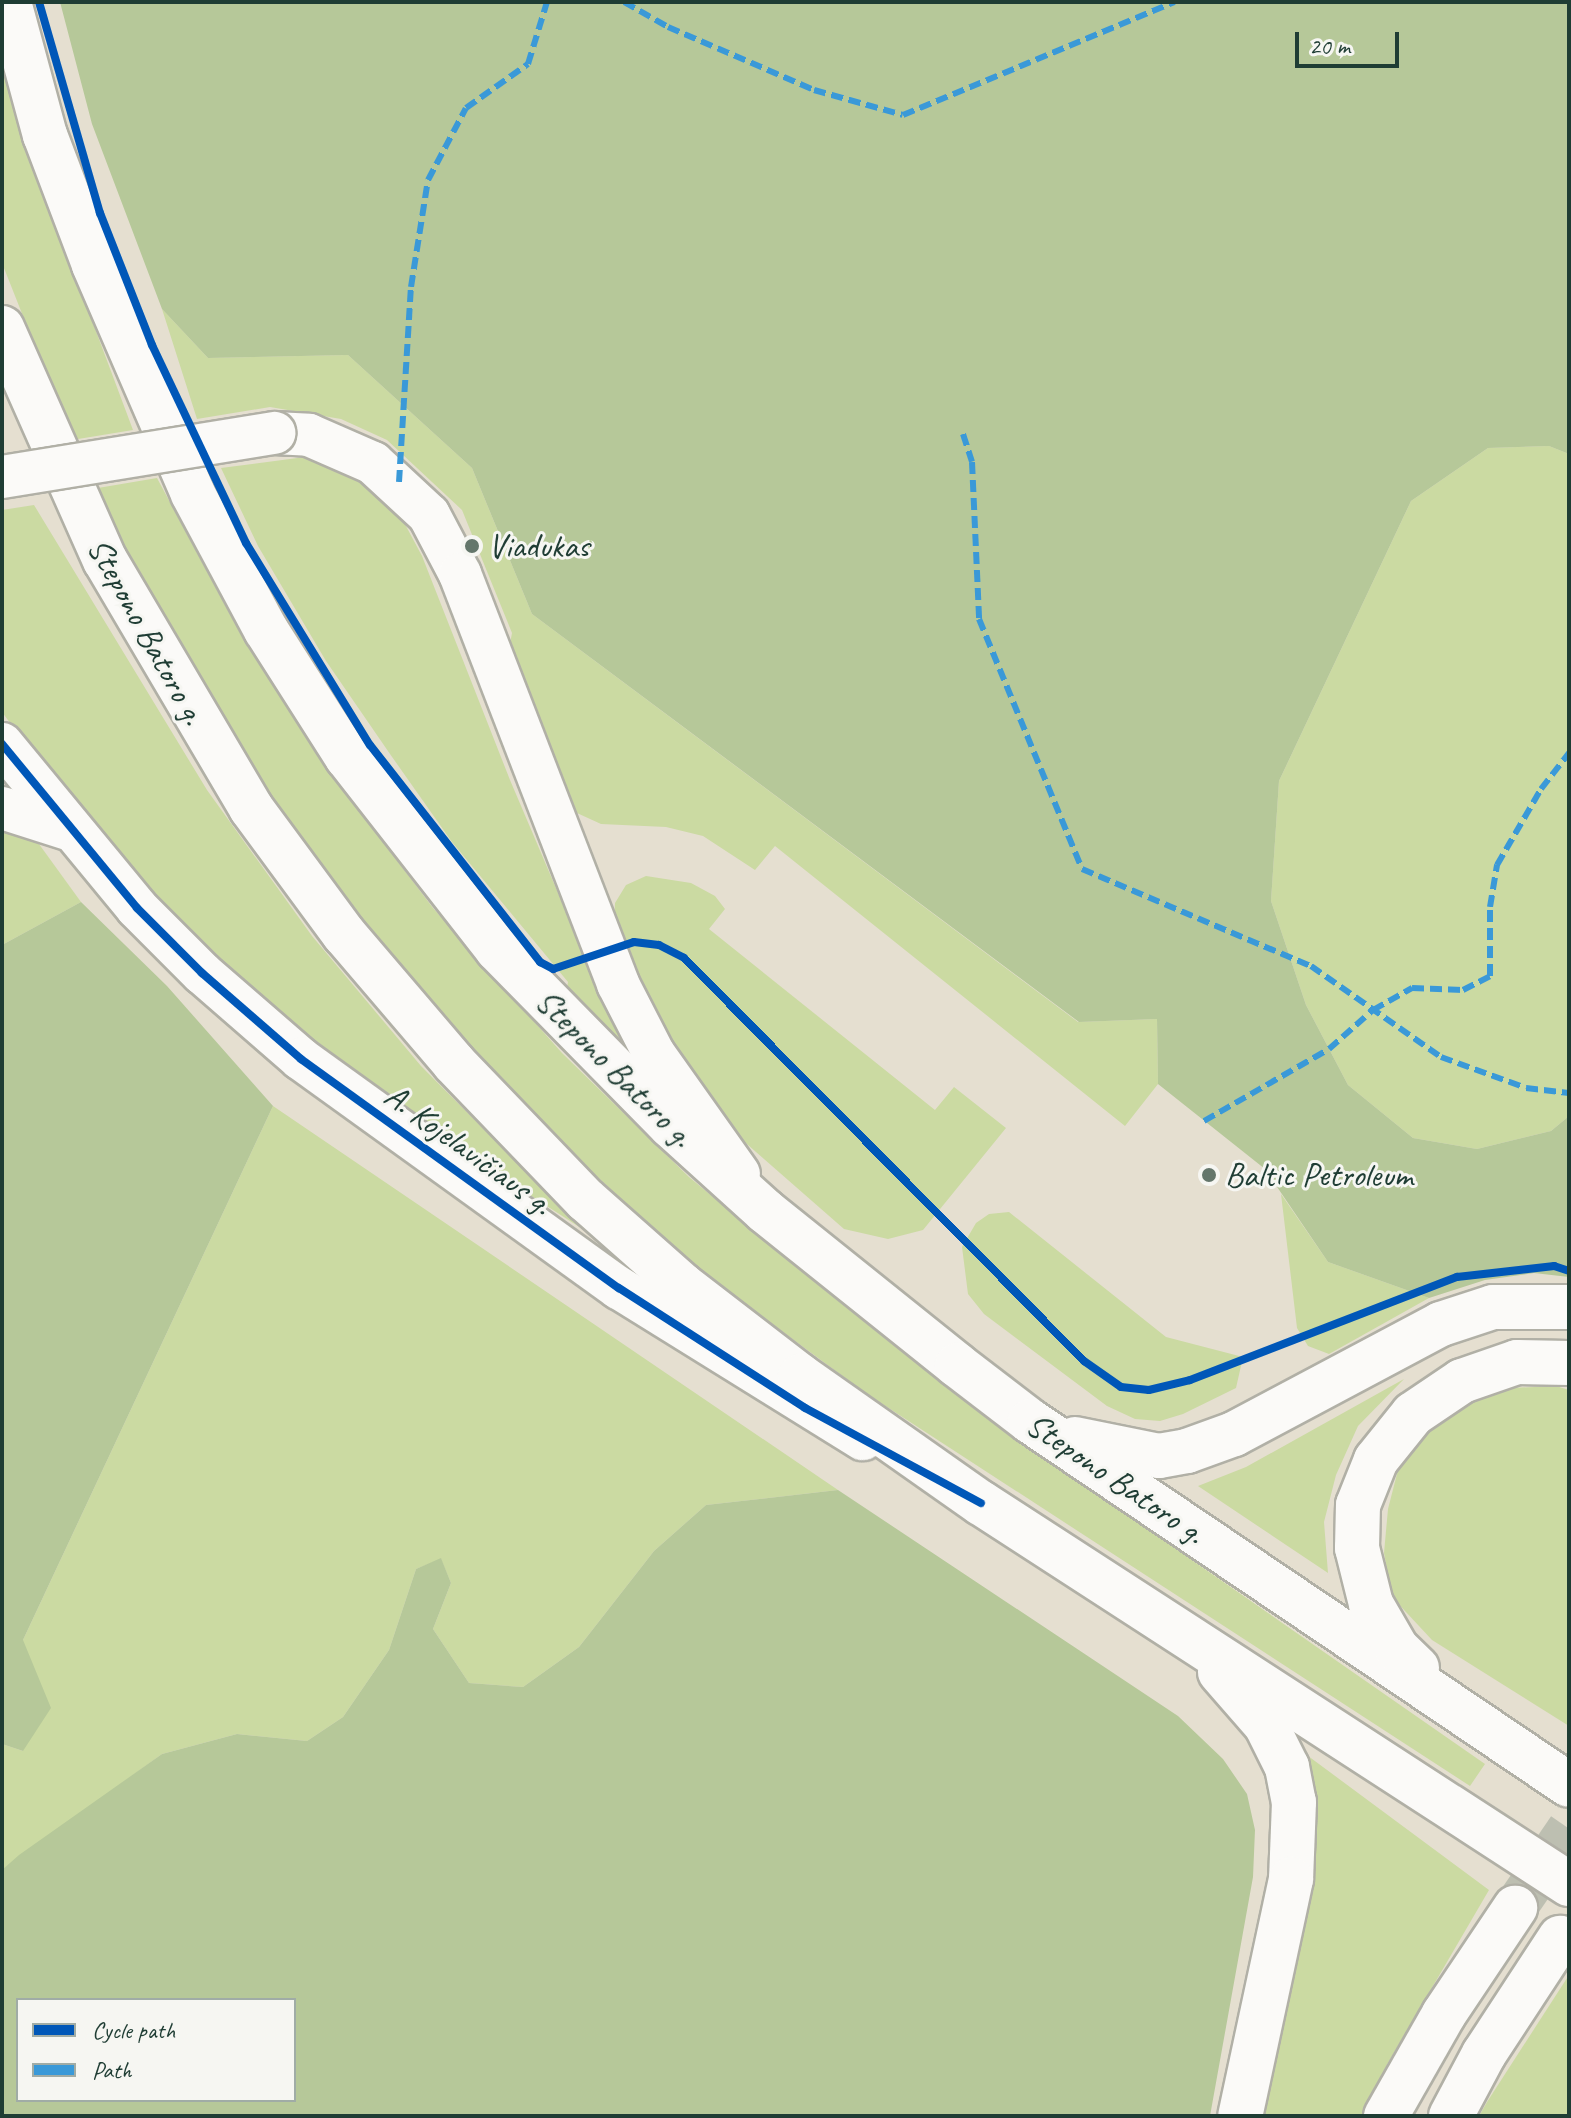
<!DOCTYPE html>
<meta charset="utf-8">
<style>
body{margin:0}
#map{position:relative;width:1571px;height:2118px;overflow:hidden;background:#e5dfd0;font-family:Caveat,sans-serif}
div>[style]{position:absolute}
.green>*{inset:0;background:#cbdaa2}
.forest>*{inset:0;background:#b6c899}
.primary-tunnel>*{height:44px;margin-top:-22px;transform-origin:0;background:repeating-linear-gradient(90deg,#bdbfb1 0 44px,transparent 0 66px)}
.roads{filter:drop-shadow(2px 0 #b1b0a6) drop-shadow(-2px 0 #b1b0a6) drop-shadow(0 2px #b1b0a6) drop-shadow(0 -2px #b1b0a6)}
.minor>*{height:42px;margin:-21px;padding:0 21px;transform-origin:21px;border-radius:21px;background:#fbfaf8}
.primary>*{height:44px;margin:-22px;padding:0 22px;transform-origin:22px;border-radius:22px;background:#fbfaf8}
.bridges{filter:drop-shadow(2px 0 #b1b0a6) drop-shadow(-2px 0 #b1b0a6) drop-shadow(0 2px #b1b0a6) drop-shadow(0 -2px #b1b0a6)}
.minor-bridge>*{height:42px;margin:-21px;padding:0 21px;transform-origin:21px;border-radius:21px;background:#fbfaf8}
.quiet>*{height:6px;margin-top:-3px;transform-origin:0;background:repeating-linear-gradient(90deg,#3a99d8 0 12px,transparent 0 18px)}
.cycleway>*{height:8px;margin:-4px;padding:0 4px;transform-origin:4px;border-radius:4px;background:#0057b8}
.dots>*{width:22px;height:22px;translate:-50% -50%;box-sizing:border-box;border:4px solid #f6f6f2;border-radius:50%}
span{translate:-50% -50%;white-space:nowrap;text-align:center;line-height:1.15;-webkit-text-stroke:6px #f6f6f2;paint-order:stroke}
.poi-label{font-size:34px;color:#1f3d34}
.left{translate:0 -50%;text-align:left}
.street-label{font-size:34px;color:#1f3d34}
.frame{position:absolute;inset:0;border:4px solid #1f3d34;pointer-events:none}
.legend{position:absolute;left:16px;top:1998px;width:280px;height:104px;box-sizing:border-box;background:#f6f6f2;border:2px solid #a0aca6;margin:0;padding:10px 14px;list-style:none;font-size:24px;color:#1f3d34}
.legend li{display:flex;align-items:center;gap:16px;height:40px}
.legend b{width:40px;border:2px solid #a0aca6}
.scale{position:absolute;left:1295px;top:32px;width:104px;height:36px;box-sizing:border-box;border:4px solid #1f3d34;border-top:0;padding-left:10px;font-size:24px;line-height:28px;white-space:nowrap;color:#1f3d34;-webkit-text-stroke:6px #f6f6f2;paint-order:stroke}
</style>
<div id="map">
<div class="green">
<div style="clip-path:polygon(2px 54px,24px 139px,133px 430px,72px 440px,2px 263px)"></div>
<div style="clip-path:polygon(162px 309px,208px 358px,348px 355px,472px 468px,532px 614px,1078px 1022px,1157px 1019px,1158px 1084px,1125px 1126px,775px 846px,755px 870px,703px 836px,666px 827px,601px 824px,566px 808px,509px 649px,512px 633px,462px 510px,387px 440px,341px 419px,270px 407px,197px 419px)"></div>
<div style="clip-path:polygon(1549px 446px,1569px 454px,1569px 1116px,1551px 1131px,1477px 1149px,1413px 1138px,1348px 1085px,1306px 1005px,1271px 901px,1279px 781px,1411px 501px,1488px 448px)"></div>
<div style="clip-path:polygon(305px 457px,344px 467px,399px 513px,422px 556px,510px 780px,627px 1055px,566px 994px,568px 982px,452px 842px,390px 754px,326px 661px,258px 546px,221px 468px)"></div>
<div style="clip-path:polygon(157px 478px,244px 640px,318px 756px,433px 908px,562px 1053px,689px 1177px,831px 1295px,1127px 1515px,1485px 1764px,1470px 1786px,864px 1392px,695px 1267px,554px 1137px,433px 1009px,325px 876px,232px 741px,92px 489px)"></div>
<div style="clip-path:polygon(34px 505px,207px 790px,312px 936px,421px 1066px,584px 1230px,390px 1105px,279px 1018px,152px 899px,61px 792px,2px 712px,2px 510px)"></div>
<div style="clip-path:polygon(2px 793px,81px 902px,2px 945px)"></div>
<div style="clip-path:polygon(646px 876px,691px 883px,715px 896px,725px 909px,709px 929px,935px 1110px,954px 1087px,1006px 1128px,923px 1230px,888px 1239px,844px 1229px,740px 1138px,696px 1084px,654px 1019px,614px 925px,615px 903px,626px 885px)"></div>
<div style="clip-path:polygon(273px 1106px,838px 1490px,706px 1505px,654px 1551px,579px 1647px,523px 1687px,469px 1683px,433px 1629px,451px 1583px,441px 1559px,416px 1569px,389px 1650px,343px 1717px,307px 1741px,237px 1734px,162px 1754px,2px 1870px,2px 1744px,23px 1751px,23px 1640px)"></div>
<div style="clip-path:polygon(1281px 1194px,1328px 1262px,1429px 1298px,1329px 1354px,1308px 1346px,1297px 1328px)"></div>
<div style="clip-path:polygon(1009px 1212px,1166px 1337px,1243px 1357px,1236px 1388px,1183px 1414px,1160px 1421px,1135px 1419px,1107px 1406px,984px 1314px,968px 1294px,962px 1247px,976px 1223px,989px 1214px)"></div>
<div style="clip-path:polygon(1404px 1379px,1358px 1426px,1336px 1475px,1324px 1522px,1328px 1573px,1198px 1486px,1246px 1467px)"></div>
<div style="clip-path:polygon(1556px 1386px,1569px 1390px,1569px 1726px,1432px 1640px,1392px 1597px,1384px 1553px,1388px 1509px,1399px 1466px,1422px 1437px,1465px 1404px,1510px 1388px)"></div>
<div style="clip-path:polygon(1296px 1747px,1489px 1890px,1388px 2063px,1363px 2116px,1253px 2116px)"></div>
<div style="clip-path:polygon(1569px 1975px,1569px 2116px,1479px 2116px,1487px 2102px)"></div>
</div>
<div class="forest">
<div style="clip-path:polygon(60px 2px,1569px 2px,1569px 454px,1549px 446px,1488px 448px,1411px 501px,1279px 781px,1271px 901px,1306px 1005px,1348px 1085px,1413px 1138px,1477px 1149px,1551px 1131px,1569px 1116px,1569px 1277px,1534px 1273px,1485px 1280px,1429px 1298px,1328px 1262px,1265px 1169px,1158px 1084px,1157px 1019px,1079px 1022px,532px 614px,472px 468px,348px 355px,208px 358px,162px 309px,92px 124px)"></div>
<div style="clip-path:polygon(81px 902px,167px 986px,273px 1106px,23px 1640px,51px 1708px,23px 1751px,2px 1744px,2px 945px)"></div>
<div style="clip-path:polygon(evenodd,838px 1490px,1178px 1716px,1223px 1759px,1247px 1794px,1255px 1830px,1253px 1877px,1210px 2116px,2px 2116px,2px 1870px,19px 1855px,162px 1754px,237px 1734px,307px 1741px,343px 1717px,389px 1650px,416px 1569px,441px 1558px,451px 1583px,433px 1629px,469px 1683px,523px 1687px,579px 1647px,654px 1551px,706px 1505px,838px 1490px,18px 2000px,294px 2000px,294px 2100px,18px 2100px,18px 2000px)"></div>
</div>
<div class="primary-tunnel">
<div style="left:1515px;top:1908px;width:96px;rotate:-55.6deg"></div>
</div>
<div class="roads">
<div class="minor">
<div style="left:274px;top:433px;width:35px;rotate:3deg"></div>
<div style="left:309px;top:435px;width:70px;rotate:23.6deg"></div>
<div style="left:373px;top:463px;width:76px;rotate:42.9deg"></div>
<div style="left:429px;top:515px;width:67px;rotate:62.3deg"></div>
<div style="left:460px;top:574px;width:439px;rotate:68.9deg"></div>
<div style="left:618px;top:984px;width:79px;rotate:62.8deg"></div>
<div style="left:654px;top:1054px;width:147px;rotate:54.7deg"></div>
<div style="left:2px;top:744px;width:212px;rotate:50.5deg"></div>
<div style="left:137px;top:908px;width:92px;rotate:45deg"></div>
<div style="left:202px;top:973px;width:131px;rotate:41deg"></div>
<div style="left:301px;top:1059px;width:392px;rotate:35.8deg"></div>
<div style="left:619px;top:1288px;width:287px;rotate:31.8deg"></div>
<div style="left:2px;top:808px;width:69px;rotate:17.7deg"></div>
</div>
<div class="primary">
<div style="left:9px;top:2px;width:138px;rotate:74.9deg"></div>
<div style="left:45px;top:135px;width:139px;rotate:69.3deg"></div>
<div style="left:94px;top:265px;width:249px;rotate:66.6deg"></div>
<div style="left:193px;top:494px;width:154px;rotate:61.8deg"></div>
<div style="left:266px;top:630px;width:151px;rotate:57.5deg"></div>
<div style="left:347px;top:757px;width:244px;rotate:52deg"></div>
<div style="left:497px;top:949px;width:248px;rotate:45.5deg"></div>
<div style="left:671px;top:1126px;width:127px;rotate:42.1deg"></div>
<div style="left:765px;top:1211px;width:246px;rotate:38.7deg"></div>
<div style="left:957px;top:1365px;width:92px;rotate:37.5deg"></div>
<div style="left:1030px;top:1421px;width:650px;rotate:34.03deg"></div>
<div style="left:2px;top:328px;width:254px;rotate:66.1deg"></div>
<div style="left:105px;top:560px;width:288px;rotate:59.5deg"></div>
<div style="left:251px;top:808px;width:157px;rotate:53.6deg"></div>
<div style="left:344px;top:934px;width:170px;rotate:49.5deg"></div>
<div style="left:454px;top:1063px;width:190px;rotate:46.1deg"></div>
<div style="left:586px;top:1200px;width:128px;rotate:41.5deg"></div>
<div style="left:682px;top:1285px;width:149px;rotate:37.6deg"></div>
<div style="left:800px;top:1376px;width:221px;rotate:35.1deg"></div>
<div style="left:981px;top:1503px;width:701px;rotate:32.94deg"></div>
<div style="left:1075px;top:1439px;width:86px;rotate:11.4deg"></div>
<div style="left:1159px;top:1456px;width:28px;rotate:-10deg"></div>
<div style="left:1187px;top:1451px;width:50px;rotate:-19.9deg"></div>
<div style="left:1234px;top:1434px;width:234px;rotate:-28deg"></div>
<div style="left:1441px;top:1324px;width:55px;rotate:-18.1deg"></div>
<div style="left:1493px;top:1307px;width:76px"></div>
<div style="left:1417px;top:1668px;width:28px;rotate:-136deg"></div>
<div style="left:1397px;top:1649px;width:52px;rotate:-120deg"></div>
<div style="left:1371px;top:1604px;width:58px;rotate:-104deg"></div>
<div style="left:1357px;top:1548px;width:43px;rotate:-88.7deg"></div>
<div style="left:1358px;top:1505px;width:48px;rotate:-68.2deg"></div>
<div style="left:1376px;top:1460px;width:59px;rotate:-51.2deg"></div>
<div style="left:1413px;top:1414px;width:59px;rotate:-34deg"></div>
<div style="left:1462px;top:1381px;width:58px;rotate:-19.1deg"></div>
<div style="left:1517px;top:1362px;width:52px;rotate:1.1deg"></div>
<div style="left:1220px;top:1672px;width:70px;rotate:49deg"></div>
<div style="left:1266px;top:1725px;width:47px;rotate:63.4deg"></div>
<div style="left:1287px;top:1767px;width:36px;rotate:79deg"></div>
<div style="left:1294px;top:1802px;width:77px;rotate:92.2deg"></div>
<div style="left:1291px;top:1879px;width:242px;rotate:102.1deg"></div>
<div style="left:1386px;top:2116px;width:117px;rotate:-60.4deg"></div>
<div style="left:1444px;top:2014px;width:128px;rotate:-56.2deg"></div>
<div style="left:1451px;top:2116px;width:70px;rotate:-62deg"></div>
<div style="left:1484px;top:2054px;width:139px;rotate:-56.8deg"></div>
</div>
</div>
<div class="bridges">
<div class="minor-bridge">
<div style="left:2px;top:477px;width:276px;rotate:-9.2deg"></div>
</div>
</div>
<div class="quiet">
<div style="left:624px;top:2px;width:51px;rotate:29.6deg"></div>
<div style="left:668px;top:27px;width:159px;rotate:23.3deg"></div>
<div style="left:814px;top:90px;width:92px;rotate:15.7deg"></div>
<div style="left:903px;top:115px;width:294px;rotate:-22.6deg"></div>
<div style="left:963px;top:434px;width:29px;rotate:72deg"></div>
<div style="left:972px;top:462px;width:157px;rotate:87.4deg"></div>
<div style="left:979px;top:619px;width:270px;rotate:67.6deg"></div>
<div style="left:1082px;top:869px;width:249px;rotate:23deg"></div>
<div style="left:1311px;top:966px;width:159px;rotate:35deg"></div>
<div style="left:1441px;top:1057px;width:90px;rotate:20deg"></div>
<div style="left:1526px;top:1088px;width:43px;rotate:6.6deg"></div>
<div style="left:399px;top:482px;width:195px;rotate:-86.5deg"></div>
<div style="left:411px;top:287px;width:108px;rotate:-81deg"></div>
<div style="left:428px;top:180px;width:81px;rotate:-62.2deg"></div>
<div style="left:466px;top:108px;width:76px;rotate:-35.4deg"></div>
<div style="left:528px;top:64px;width:65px;rotate:-73deg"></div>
<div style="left:1204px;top:1121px;width:144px;rotate:-29.9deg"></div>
<div style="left:1329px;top:1049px;width:59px;rotate:-41.6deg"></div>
<div style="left:1373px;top:1010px;width:45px;rotate:-29.4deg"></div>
<div style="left:1412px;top:988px;width:51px;rotate:2.2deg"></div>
<div style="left:1463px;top:990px;width:30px;rotate:-27deg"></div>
<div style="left:1490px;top:976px;width:69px;rotate:-90deg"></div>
<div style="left:1490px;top:907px;width:43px;rotate:-80.5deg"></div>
<div style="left:1497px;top:865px;width:88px;rotate:-59.9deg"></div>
<div style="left:1541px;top:789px;width:46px;rotate:-52.1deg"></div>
</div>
<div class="cycleway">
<div style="left:39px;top:2px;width:220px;rotate:73.9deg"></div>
<div style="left:100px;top:213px;width:142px;rotate:68.5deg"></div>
<div style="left:152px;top:345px;width:219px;rotate:64.6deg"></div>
<div style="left:246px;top:543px;width:237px;rotate:58.5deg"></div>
<div style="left:370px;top:745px;width:276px;rotate:51.9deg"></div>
<div style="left:540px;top:962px;width:15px;rotate:28deg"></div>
<div style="left:553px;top:969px;width:85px;rotate:-18.4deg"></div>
<div style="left:634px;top:942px;width:25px;rotate:7deg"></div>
<div style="left:659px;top:945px;width:28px;rotate:27deg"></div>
<div style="left:684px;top:958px;width:568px;rotate:45.21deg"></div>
<div style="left:1084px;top:1361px;width:45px;rotate:35.1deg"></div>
<div style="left:1121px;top:1387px;width:28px;rotate:6deg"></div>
<div style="left:1149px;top:1390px;width:42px;rotate:-13.7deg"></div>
<div style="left:1190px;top:1380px;width:286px;rotate:-21.1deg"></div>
<div style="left:1457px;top:1277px;width:98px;rotate:-6.5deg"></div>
<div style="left:1554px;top:1266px;width:16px;rotate:18deg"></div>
<div style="left:2px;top:744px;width:212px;rotate:50.5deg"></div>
<div style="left:137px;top:908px;width:92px;rotate:45deg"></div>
<div style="left:202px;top:973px;width:131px;rotate:41deg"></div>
<div style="left:301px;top:1059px;width:392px;rotate:35.8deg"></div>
<div style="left:619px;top:1288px;width:221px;rotate:32.8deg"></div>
<div style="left:805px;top:1408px;width:200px;rotate:28.4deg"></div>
</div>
<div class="dots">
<div style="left:472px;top:546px;background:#64766b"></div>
<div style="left:1209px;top:1175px;background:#64766b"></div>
</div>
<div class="poi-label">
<span class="left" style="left:488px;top:546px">Viadukas</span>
<span class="left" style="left:1225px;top:1175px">Baltic Petroleum</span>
</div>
<div class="street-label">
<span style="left:147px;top:631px;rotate:61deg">Stepono Batoro g.</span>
<span style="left:615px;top:1068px;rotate:45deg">Stepono Batoro g.</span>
<span style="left:469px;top:1149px;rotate:36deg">A. Kojelavičiaus g.</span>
<span style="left:1116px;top:1478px;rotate:34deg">Stepono Batoro g.</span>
</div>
<div class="frame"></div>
<ul class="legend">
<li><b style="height:10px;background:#0057b8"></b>Cycle path</li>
<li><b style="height:10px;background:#3a99d8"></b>Path</li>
</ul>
<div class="scale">20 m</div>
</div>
